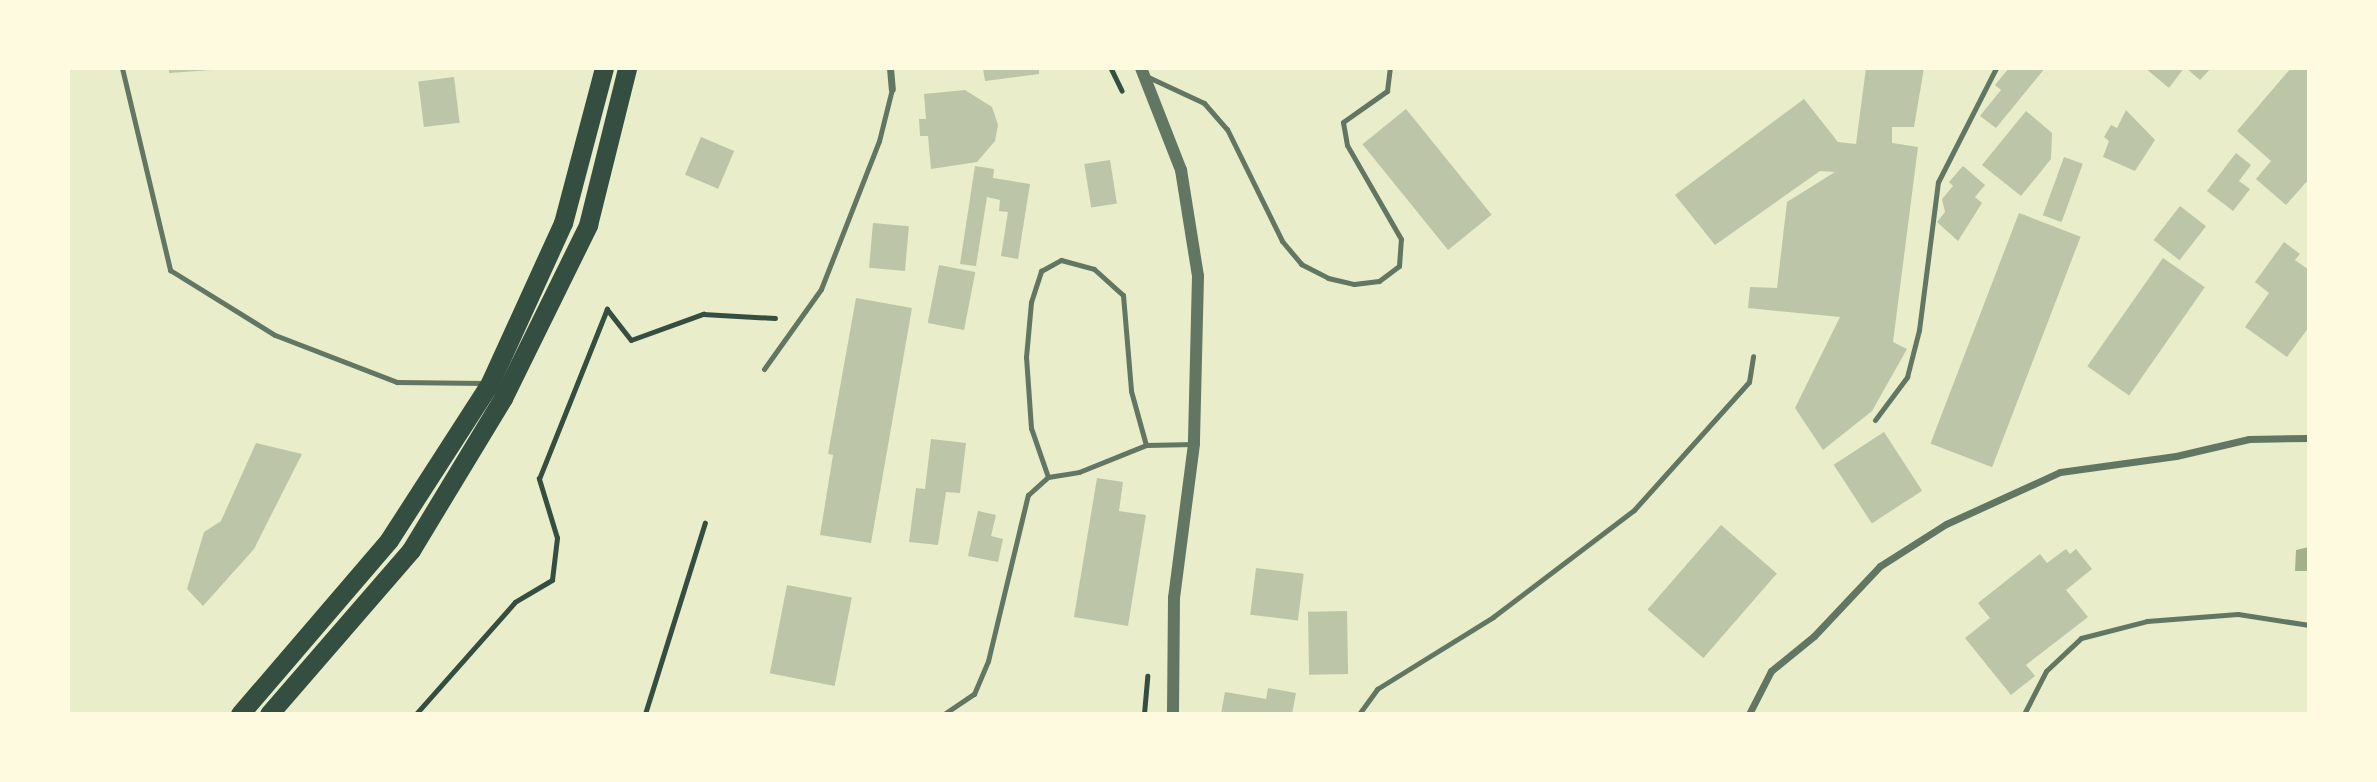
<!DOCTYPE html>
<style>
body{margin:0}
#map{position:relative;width:2377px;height:782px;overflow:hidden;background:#e9edc9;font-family:Bitter,serif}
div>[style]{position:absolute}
.water>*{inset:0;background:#a3b18a}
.building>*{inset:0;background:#bcc5a7;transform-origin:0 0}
.path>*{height:4.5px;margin:-2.25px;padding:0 2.25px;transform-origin:2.25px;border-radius:2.25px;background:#344e41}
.service>*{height:5px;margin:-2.5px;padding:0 2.5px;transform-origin:2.5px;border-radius:2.5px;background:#617663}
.minor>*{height:7px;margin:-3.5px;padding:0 3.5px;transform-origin:3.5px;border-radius:3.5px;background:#617663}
.tertiary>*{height:12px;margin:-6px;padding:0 6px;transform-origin:6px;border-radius:6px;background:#617663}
.trunk>*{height:19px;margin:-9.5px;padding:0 9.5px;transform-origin:9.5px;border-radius:9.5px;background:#344e41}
span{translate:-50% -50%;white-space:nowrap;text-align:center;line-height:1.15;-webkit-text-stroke:5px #fefae0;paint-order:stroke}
.frame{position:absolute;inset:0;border:70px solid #fefae0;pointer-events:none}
</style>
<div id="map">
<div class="water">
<div style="clip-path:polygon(2309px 547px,2309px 571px,2295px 571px,2296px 550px)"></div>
</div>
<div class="building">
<div style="clip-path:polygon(169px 68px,211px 68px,211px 70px,169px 73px)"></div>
<div style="clip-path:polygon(983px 68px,1039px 68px,1039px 74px,985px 81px)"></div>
<div style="clip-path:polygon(1866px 68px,1924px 68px,1914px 127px,1892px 127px,1892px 143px,1918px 147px,1893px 342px,1907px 349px,1872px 411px,1823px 450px,1795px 408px,1840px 317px,1748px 308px,1750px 287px,1777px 288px,1787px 202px,1835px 172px,1820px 171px,1715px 245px,1675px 195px,1804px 99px,1838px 142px,1856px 144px)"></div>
<div style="clip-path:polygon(2009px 68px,2045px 68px,1996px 128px,1980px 116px,2001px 90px,1995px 85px)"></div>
<div style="clip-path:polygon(2145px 68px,2184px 68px,2169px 88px)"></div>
<div style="clip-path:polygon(2186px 68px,2211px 68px,2200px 80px)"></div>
<div style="clip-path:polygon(2291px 68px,2309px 68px,2309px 179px,2286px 205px,2256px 179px,2271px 161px,2237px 131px)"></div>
<div style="left:454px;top:77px;width:46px;height:36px;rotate:83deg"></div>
<div style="clip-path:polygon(965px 90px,992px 107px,998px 125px,995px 141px,977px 162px,931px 169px,928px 136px,920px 136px,919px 119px,926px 119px,924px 94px)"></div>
<div style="left:1406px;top:109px;width:136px;height:56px;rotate:51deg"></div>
<div style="clip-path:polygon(2126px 110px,2155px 140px,2135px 171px,2103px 157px,2109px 141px,2104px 137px,2111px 125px,2117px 128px)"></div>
<div style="clip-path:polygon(2026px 111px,2052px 133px,2051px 159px,2021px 196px,1982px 165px)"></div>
<div style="left:701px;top:137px;width:36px;height:41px;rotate:23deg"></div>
<div style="clip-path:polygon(2236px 153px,2251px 165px,2239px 181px,2250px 189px,2233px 211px,2207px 191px)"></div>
<div style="left:2064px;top:157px;width:20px;height:62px;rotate:20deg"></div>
<div style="left:1110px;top:160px;width:44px;height:26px;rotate:81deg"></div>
<div style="clip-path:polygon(975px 166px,994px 169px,993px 178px,1030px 184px,1018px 259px,1001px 256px,1008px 212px,999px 211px,1000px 200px,987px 197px,976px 266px,960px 264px)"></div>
<div style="clip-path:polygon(1963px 166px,1985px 185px,1975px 197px,1982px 203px,1958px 241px,1937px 222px,1945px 212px,1942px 199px,1953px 186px,1949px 182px)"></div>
<div style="left:2180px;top:206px;width:33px;height:43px;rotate:38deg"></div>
<div style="left:2019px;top:213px;width:66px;height:247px;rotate:21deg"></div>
<div style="left:873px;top:223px;width:36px;height:45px;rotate:5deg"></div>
<div style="clip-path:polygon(2284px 242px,2300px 254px,2295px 260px,2309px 270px,2309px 327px,2287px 357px,2245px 327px,2269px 293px,2255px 282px)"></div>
<div style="left:2163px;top:258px;width:51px;height:132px;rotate:35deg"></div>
<div style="left:939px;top:265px;width:37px;height:59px;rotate:11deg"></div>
<div style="clip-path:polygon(856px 298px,912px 308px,871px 543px,820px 535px,833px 455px,828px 454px)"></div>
<div style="left:1884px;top:432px;width:70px;height:60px;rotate:57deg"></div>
<div style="clip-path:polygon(931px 439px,966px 443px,960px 493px,946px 492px,938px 545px,909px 542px,916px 488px,925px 489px)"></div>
<div style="clip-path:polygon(256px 443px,302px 454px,254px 549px,203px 606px,187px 589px,204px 532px,221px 521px)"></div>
<div style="clip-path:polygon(1097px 478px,1123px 482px,1119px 511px,1146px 515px,1128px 626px,1074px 617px)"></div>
<div style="clip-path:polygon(978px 511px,996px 515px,991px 536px,1003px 539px,998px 562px,968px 556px)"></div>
<div style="left:1721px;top:525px;width:74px;height:112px;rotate:41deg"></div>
<div style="clip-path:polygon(2066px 549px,2070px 554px,2076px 549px,2092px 569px,2066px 590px,2088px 617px,2026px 665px,2035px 676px,2011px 695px,1965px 638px,1990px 618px,1978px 603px,2040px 554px,2047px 563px)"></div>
<div style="left:1256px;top:568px;width:48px;height:47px;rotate:7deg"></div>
<div style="left:787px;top:585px;width:66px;height:90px;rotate:11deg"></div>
<div style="left:1347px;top:611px;width:63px;height:39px;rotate:89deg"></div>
<div style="clip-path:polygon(1268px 688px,1296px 693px,1292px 714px,1221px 714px,1225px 692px,1266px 699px)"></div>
</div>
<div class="path">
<div style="left:1111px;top:68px;width:25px;rotate:64deg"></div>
<div style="left:416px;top:714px;width:149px;rotate:-48.5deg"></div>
<div style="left:515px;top:602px;width:43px;rotate:-30.7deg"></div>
<div style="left:552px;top:580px;width:42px;rotate:-83.2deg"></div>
<div style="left:557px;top:538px;width:62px;rotate:-107deg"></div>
<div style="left:539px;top:479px;width:183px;rotate:-68.2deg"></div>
<div style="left:607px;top:309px;width:39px;rotate:52deg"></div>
<div style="left:631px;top:340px;width:77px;rotate:-19.9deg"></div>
<div style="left:703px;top:314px;width:72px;rotate:3.2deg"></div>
<div style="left:645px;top:714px;width:200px;rotate:-72.6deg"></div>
<div style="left:1144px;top:714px;width:38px;rotate:-85deg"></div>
</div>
<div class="service">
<div style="left:122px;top:68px;width:208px;rotate:76.6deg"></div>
<div style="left:170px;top:270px;width:123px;rotate:31.8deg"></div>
<div style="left:275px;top:335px;width:131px;rotate:21.1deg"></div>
<div style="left:397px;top:382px;width:87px;rotate:0.7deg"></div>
<div style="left:1146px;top:76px;width:64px;rotate:25deg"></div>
<div style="left:1204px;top:103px;width:35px;rotate:49deg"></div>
<div style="left:1227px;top:129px;width:125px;rotate:63.8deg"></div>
<div style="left:1282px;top:241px;width:30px;rotate:50deg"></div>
<div style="left:1301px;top:264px;width:30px;rotate:27deg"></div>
<div style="left:1328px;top:278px;width:27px;rotate:13deg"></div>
<div style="left:1354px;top:284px;width:25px;rotate:-7deg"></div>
<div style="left:1379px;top:281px;width:25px;rotate:-37deg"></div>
<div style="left:1399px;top:266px;width:27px;rotate:-86deg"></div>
<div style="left:1401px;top:239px;width:108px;rotate:-119.9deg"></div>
<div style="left:1347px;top:145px;width:23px;rotate:-100deg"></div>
<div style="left:1343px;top:122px;width:54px;rotate:-35.2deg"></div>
<div style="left:1387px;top:91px;width:23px;rotate:-83deg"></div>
<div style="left:764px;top:369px;width:98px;rotate:-54.5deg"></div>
<div style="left:821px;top:289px;width:159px;rotate:-68.6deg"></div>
<div style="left:879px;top:141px;width:54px;rotate:-76deg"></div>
<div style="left:1875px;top:420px;width:54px;rotate:-53.3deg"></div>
<div style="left:1907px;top:377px;width:49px;rotate:-75.7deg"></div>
<div style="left:1919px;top:330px;width:149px;rotate:-82.7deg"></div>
<div style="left:1938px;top:182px;width:128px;rotate:-63deg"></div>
<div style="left:1048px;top:477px;width:52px;rotate:-109.1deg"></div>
<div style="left:1031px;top:428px;width:71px;rotate:-94deg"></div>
<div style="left:1026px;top:357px;width:55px;rotate:-84.8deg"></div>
<div style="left:1031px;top:302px;width:33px;rotate:-72deg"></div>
<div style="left:1041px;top:271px;width:23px;rotate:-29deg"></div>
<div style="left:1061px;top:260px;width:34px;rotate:15deg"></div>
<div style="left:1094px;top:269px;width:39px;rotate:42deg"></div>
<div style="left:1123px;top:295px;width:96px;rotate:85.2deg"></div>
<div style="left:1131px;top:391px;width:56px;rotate:74.5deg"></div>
<div style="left:944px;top:714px;width:36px;rotate:-34deg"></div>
<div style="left:974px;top:694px;width:36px;rotate:-67deg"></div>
<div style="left:988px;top:661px;width:171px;rotate:-76.5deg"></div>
<div style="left:1028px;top:495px;width:27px;rotate:-42deg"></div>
<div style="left:1048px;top:477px;width:31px;rotate:-9deg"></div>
<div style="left:1079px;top:472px;width:72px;rotate:-21.9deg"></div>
<div style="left:1146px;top:445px;width:48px;rotate:-1.2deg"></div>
<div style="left:1359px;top:714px;width:31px;rotate:-54deg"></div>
<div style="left:1377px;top:689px;width:137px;rotate:-31.8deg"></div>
<div style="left:1493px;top:617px;width:177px;rotate:-37.2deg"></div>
<div style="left:1634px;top:510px;width:172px;rotate:-48.1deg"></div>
<div style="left:1749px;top:382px;width:26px;rotate:-81deg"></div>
<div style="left:2024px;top:714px;width:48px;rotate:-62.9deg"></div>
<div style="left:2046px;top:671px;width:48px;rotate:-43.3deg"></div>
<div style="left:2081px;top:638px;width:68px;rotate:-14.4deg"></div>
<div style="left:2147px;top:621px;width:91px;rotate:-4.4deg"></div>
<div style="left:2238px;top:614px;width:72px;rotate:8.8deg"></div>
</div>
<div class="minor">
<div style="left:890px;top:68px;width:21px;rotate:85deg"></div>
<div style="left:1749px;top:714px;width:48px;rotate:-62.9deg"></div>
<div style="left:1771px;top:671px;width:55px;rotate:-39.1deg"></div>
<div style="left:1814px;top:636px;width:96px;rotate:-46.7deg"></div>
<div style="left:1880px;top:566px;width:78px;rotate:-32.5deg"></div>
<div style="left:1946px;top:524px;width:125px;rotate:-24.5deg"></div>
<div style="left:2060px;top:472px;width:117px;rotate:-7.9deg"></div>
<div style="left:2176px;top:456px;width:75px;rotate:-13.1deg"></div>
<div style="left:2249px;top:439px;width:60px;rotate:-1deg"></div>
</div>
<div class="tertiary">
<div style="left:1141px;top:68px;width:110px;rotate:68.6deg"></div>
<div style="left:1181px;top:170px;width:107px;rotate:80.9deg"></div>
<div style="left:1198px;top:276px;width:168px;rotate:91.4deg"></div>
<div style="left:1194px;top:444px;width:155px;rotate:97.4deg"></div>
<div style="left:1174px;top:598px;width:116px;rotate:90.5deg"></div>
</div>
<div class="trunk">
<div style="left:240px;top:714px;width:229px;rotate:-49.4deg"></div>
<div style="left:389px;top:540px;width:187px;rotate:-57.2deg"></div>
<div style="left:490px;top:383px;width:176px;rotate:-65.5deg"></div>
<div style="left:563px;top:223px;width:160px;rotate:-75.2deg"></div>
<div style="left:269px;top:714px;width:217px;rotate:-49.1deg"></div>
<div style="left:411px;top:550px;width:178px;rotate:-58.8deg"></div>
<div style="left:503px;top:398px;width:193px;rotate:-63.8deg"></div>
<div style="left:588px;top:225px;width:162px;rotate:-76deg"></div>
</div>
<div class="frame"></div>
</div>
